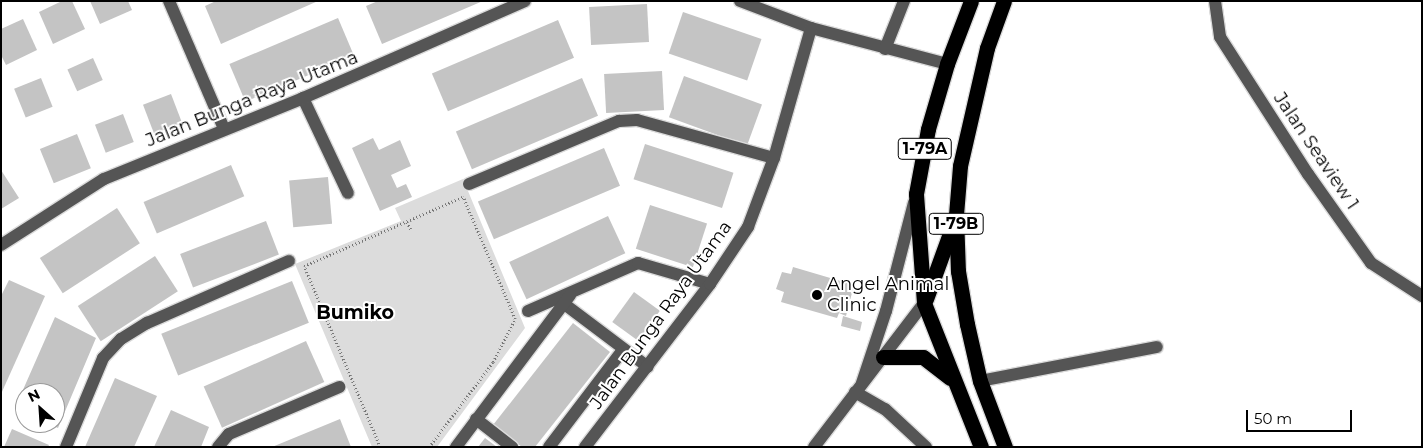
<!DOCTYPE html>
<style>
body{margin:0}
#map{position:relative;width:1423px;height:448px;overflow:hidden;background:#fff;font-family:Montserrat,sans-serif}
div>[style]{position:absolute}
.green>*{inset:0;background:#dcdcdc}
.building>*{inset:0;background:#c4c4c4;transform-origin:0 0}
.path>*{height:2.5px;margin-top:-1.25px;transform-origin:0;background:repeating-linear-gradient(90deg,#777 0 1px,transparent 0 3.5px)}
.roads{filter:drop-shadow(1px 0 #dbdbdb) drop-shadow(-1px 0 #dbdbdb) drop-shadow(0 1px #dbdbdb) drop-shadow(0 -1px #dbdbdb)}
.minor>*{height:12px;margin:-6px;padding:0 6px;transform-origin:6px;border-radius:6px;background:#555}
.highway>*{height:15px;margin:-7.5px;padding:0 7.5px;transform-origin:7.5px;border-radius:7.5px;background:#000}
.dots>*{width:14px;height:14px;translate:-50% -50%;box-sizing:border-box;border:2px solid #fff;border-radius:50%}
span{translate:-50% -50%;white-space:nowrap;text-align:center;line-height:1.15;-webkit-text-stroke:4px #fff;paint-order:stroke}
.shield-label span{padding:1px 4px;background:#fff;border:1px solid;border-radius:4px;-webkit-text-stroke-width:0}
.shield-label{font-size:16px;color:#000;font-weight:700}
.street-label{font-size:18px;color:#000}
.poi-label{font-size:18px;color:#000}
.left{translate:0 -50%;text-align:left}
.neighbourhood-label{font-size:19px;color:#000;font-weight:700}
.frame{position:absolute;inset:0;border:2px solid #000;pointer-events:none}
.north{position:absolute;left:15px;top:383px;width:50px;height:50px;box-sizing:border-box;background:#fff;border:1px solid #999;border-radius:50%;rotate:334deg;font-size:14px;font-weight:700;line-height:20px;text-align:center;color:#000}
.north::after{content:'';display:block;margin:auto;width:18px;height:22px;background:#000;clip-path:polygon(50% 0,100% 100%,50% 72%,0 100%)}
.scale{position:absolute;left:1246px;top:410px;width:106px;height:22px;box-sizing:border-box;border:2px solid #000;border-top:0;padding-left:6px;font-size:15px;line-height:18px;white-space:nowrap;color:#000;-webkit-text-stroke:4px #fff;paint-order:stroke}
</style>
<div id="map">
<div class="green">
<div style="clip-path:polygon(463px 179px,525px 328px,437px 447px,372px 447px,295px 264px,401px 221px,395px 208px)"></div>
</div>
<div class="building">
<div style="clip-path:polygon(62px 1px,72px 1px,85px 29px,53px 44px,39px 12px)"></div>
<div style="clip-path:polygon(90px 1px,128px 1px,132px 10px,100px 24px)"></div>
<div style="clip-path:polygon(216px 1px,318px 1px,221px 44px,205px 6px)"></div>
<div style="clip-path:polygon(378px 1px,483px 1px,382px 44px,366px 6px)"></div>
<div style="left:647px;top:4px;width:38px;height:58px;rotate:87deg"></div>
<div style="left:683px;top:12px;width:83px;height:44px;rotate:19deg"></div>
<div style="left:338px;top:18px;width:41px;height:118px;rotate:67deg"></div>
<div style="clip-path:polygon(23px 19px,37px 50px,6px 65px,1px 55px,1px 29px)"></div>
<div style="left:558px;top:20px;width:41px;height:137px;rotate:67deg"></div>
<div style="left:93px;top:58px;width:24px;height:28px;rotate:66deg"></div>
<div style="left:662px;top:71px;width:39px;height:58px;rotate:87deg"></div>
<div style="left:684px;top:76px;width:83px;height:44px;rotate:20deg"></div>
<div style="left:41px;top:78px;width:31px;height:29px;rotate:68deg"></div>
<div style="left:582px;top:78px;width:41px;height:137px;rotate:67deg"></div>
<div style="left:171px;top:94px;width:31px;height:30px;rotate:69deg"></div>
<div style="left:123px;top:114px;width:30px;height:30px;rotate:69deg"></div>
<div style="left:77px;top:134px;width:37px;height:40px;rotate:68deg"></div>
<div style="clip-path:polygon(373px 138px,379px 150px,400px 140px,411px 166px,391px 175px,397px 188px,406px 184px,412px 197px,380px 211px,352px 148px)"></div>
<div style="left:645px;top:144px;width:93px;height:37px;rotate:18deg"></div>
<div style="left:604px;top:148px;width:41px;height:137px;rotate:67deg"></div>
<div style="left:231px;top:165px;width:34px;height:95px;rotate:67deg"></div>
<div style="clip-path:polygon(1px 170px,19px 198px,1px 209px)"></div>
<div style="left:328px;top:177px;width:47px;height:39px;rotate:85deg"></div>
<div style="left:650px;top:205px;width:60px;height:46px;rotate:18deg"></div>
<div style="left:117px;top:208px;width:42px;height:92px;rotate:57deg"></div>
<div style="left:608px;top:216px;width:41px;height:109px;rotate:65deg"></div>
<div style="left:266px;top:221px;width:36px;height:92px;rotate:69deg"></div>
<div style="left:155px;top:256px;width:42px;height:92px;rotate:57deg"></div>
<div style="clip-path:polygon(793px 267px,854px 285px,846px 316px,839px 313px,837px 318px,781px 302px,784px 292px,776px 289px,782px 272px,791px 274px)"></div>
<div style="clip-path:polygon(9px 280px,45px 296px,1px 394px,1px 296px)"></div>
<div style="left:292px;top:281px;width:45px;height:141px;rotate:68deg"></div>
<div style="left:634px;top:292px;width:32px;height:37px;rotate:36deg"></div>
<div style="clip-path:polygon(843px 316px,862px 322px,860px 331px,841px 326px)"></div>
<div style="clip-path:polygon(55px 317px,96px 338px,58px 428px,47px 423px,55px 423px,55px 393px,25px 393px,25px 413px,15px 408px)"></div>
<div style="clip-path:polygon(573px 323px,610px 352px,535px 447px,522px 447px,493px 425px)"></div>
<div style="left:306px;top:341px;width:45px;height:112px;rotate:66deg"></div>
<div style="clip-path:polygon(115px 378px,157px 396px,134px 447px,85px 447px)"></div>
<div style="clip-path:polygon(171px 410px,209px 427px,201px 447px,154px 447px)"></div>
<div style="clip-path:polygon(340px 419px,351px 447px,272px 447px)"></div>
<div style="clip-path:polygon(12px 429px,49px 445px,48px 447px,4px 447px)"></div>
<div style="clip-path:polygon(485px 438px,497px 447px,478px 447px)"></div>
</div>
<div class="path">
<div style="left:407px;top:222px;width:10px;rotate:61deg"></div>
<div style="left:380px;top:447px;width:196px;rotate:-112.8deg"></div>
<div style="left:304px;top:266px;width:173px;rotate:-23.5deg"></div>
<div style="left:429px;top:447px;width:106px;rotate:-53deg"></div>
<div style="left:493px;top:362px;width:48px;rotate:-62.9deg"></div>
<div style="left:515px;top:319px;width:133px;rotate:-113.1deg"></div>
</div>
<div class="roads">
<div class="minor">
<div style="left:169px;top:1px;width:139px;rotate:66.7deg"></div>
<div style="left:740px;top:1px;width:76px;rotate:20.8deg"></div>
<div style="left:811px;top:28px;width:141px;rotate:14.8deg"></div>
<div style="left:1215px;top:1px;width:36px;rotate:82deg"></div>
<div style="left:1220px;top:37px;width:163px;rotate:57.3deg"></div>
<div style="left:1308px;top:174px;width:109px;rotate:54.7deg"></div>
<div style="left:1371px;top:263px;width:61px;rotate:32.9deg"></div>
<div style="left:885px;top:49px;width:52px;rotate:-68.4deg"></div>
<div style="left:303px;top:98px;width:105px;rotate:64.7deg"></div>
<div style="left:469px;top:184px;width:163px;rotate:-22.8deg"></div>
<div style="left:619px;top:121px;width:18px;rotate:-3deg"></div>
<div style="left:637px;top:120px;width:142px;rotate:15.5deg"></div>
<div style="left:1px;top:245px;width:122px;rotate:-32.7deg"></div>
<div style="left:104px;top:179px;width:215px;rotate:-22.1deg"></div>
<div style="left:303px;top:98px;width:242px;rotate:-23.6deg"></div>
<div style="left:563px;top:303px;width:106px;rotate:37deg"></div>
<div style="left:528px;top:311px;width:120px;rotate:-23.6deg"></div>
<div style="left:638px;top:263px;width:75px;rotate:16.3deg"></div>
<div style="left:980px;top:381px;width:180px;rotate:-10.9deg"></div>
<div style="left:862px;top:383px;width:76px;rotate:-71.6deg"></div>
<div style="left:886px;top:311px;width:112px;rotate:-75.5deg"></div>
<div style="left:855px;top:392px;width:34px;rotate:30deg"></div>
<div style="left:885px;top:409px;width:56px;rotate:42.8deg"></div>
<div style="left:476px;top:419px;width:46px;rotate:37.9deg"></div>
<div style="left:66px;top:447px;width:96px;rotate:-67.4deg"></div>
<div style="left:103px;top:358px;width:26px;rotate:-47deg"></div>
<div style="left:121px;top:339px;width:31px;rotate:-32deg"></div>
<div style="left:147px;top:323px;width:155px;rotate:-23.6deg"></div>
<div style="left:218px;top:447px;width:17px;rotate:-50deg"></div>
<div style="left:229px;top:434px;width:120px;rotate:-23.1deg"></div>
<div style="left:456px;top:447px;width:190px;rotate:-53.1deg"></div>
<div style="left:549px;top:447px;width:122px;rotate:-52.7deg"></div>
<div style="left:585px;top:447px;width:205px;rotate:-52.5deg"></div>
<div style="left:710px;top:284px;width:69px;rotate:-56.3deg"></div>
<div style="left:748px;top:227px;width:74px;rotate:-69.4deg"></div>
<div style="left:774px;top:158px;width:135px;rotate:-74.1deg"></div>
<div style="left:814px;top:447px;width:181px;rotate:-52.6deg"></div>
</div>
<div class="highway">
<div style="left:971px;top:1px;width:67px;rotate:110.9deg"></div>
<div style="left:947px;top:64px;width:68px;rotate:106.3deg"></div>
<div style="left:928px;top:129px;width:66px;rotate:100.5deg"></div>
<div style="left:916px;top:194px;width:109px;rotate:85.8deg"></div>
<div style="left:924px;top:303px;width:155px;rotate:68.4deg"></div>
<div style="left:1004px;top:1px;width:50px;rotate:109.9deg"></div>
<div style="left:987px;top:48px;width:121px;rotate:102.9deg"></div>
<div style="left:960px;top:166px;width:49px;rotate:94.7deg"></div>
<div style="left:956px;top:215px;width:56px;rotate:88deg"></div>
<div style="left:958px;top:271px;width:54px;rotate:80.4deg"></div>
<div style="left:967px;top:324px;width:58px;rotate:77.2deg"></div>
<div style="left:980px;top:381px;width:71px;rotate:69.3deg"></div>
<div style="left:926px;top:299px;width:79px;rotate:-70deg"></div>
<div style="left:883px;top:357px;width:40px"></div>
<div style="left:923px;top:357px;width:34px;rotate:38deg"></div>
</div>
</div>
<div class="dots">
<div style="left:817px;top:295px;background:#000"></div>
</div>
<div class="shield-label">
<span style="left:925px;top:149px">1-79A</span>
<span style="left:956px;top:224px">1-79B</span>
</div>
<div class="street-label">
<span style="left:252px;top:99px;rotate:-22deg">Jalan Bunga Raya Utama</span>
<span style="left:1316px;top:151px;rotate:56deg">Jalan Seaview 1</span>
<span style="left:661px;top:315px;rotate:-54deg">Jalan Bunga Raya Utama</span>
</div>
<div class="poi-label">
<span class="left" style="left:827px;top:295px">Angel Animal<br>Clinic</span>
</div>
<div class="neighbourhood-label">
<span style="left:355px;top:313px">Bumiko</span>
</div>
<div class="frame"></div>
<div class="north">N</div>
<div class="scale">50 m</div>
</div>
